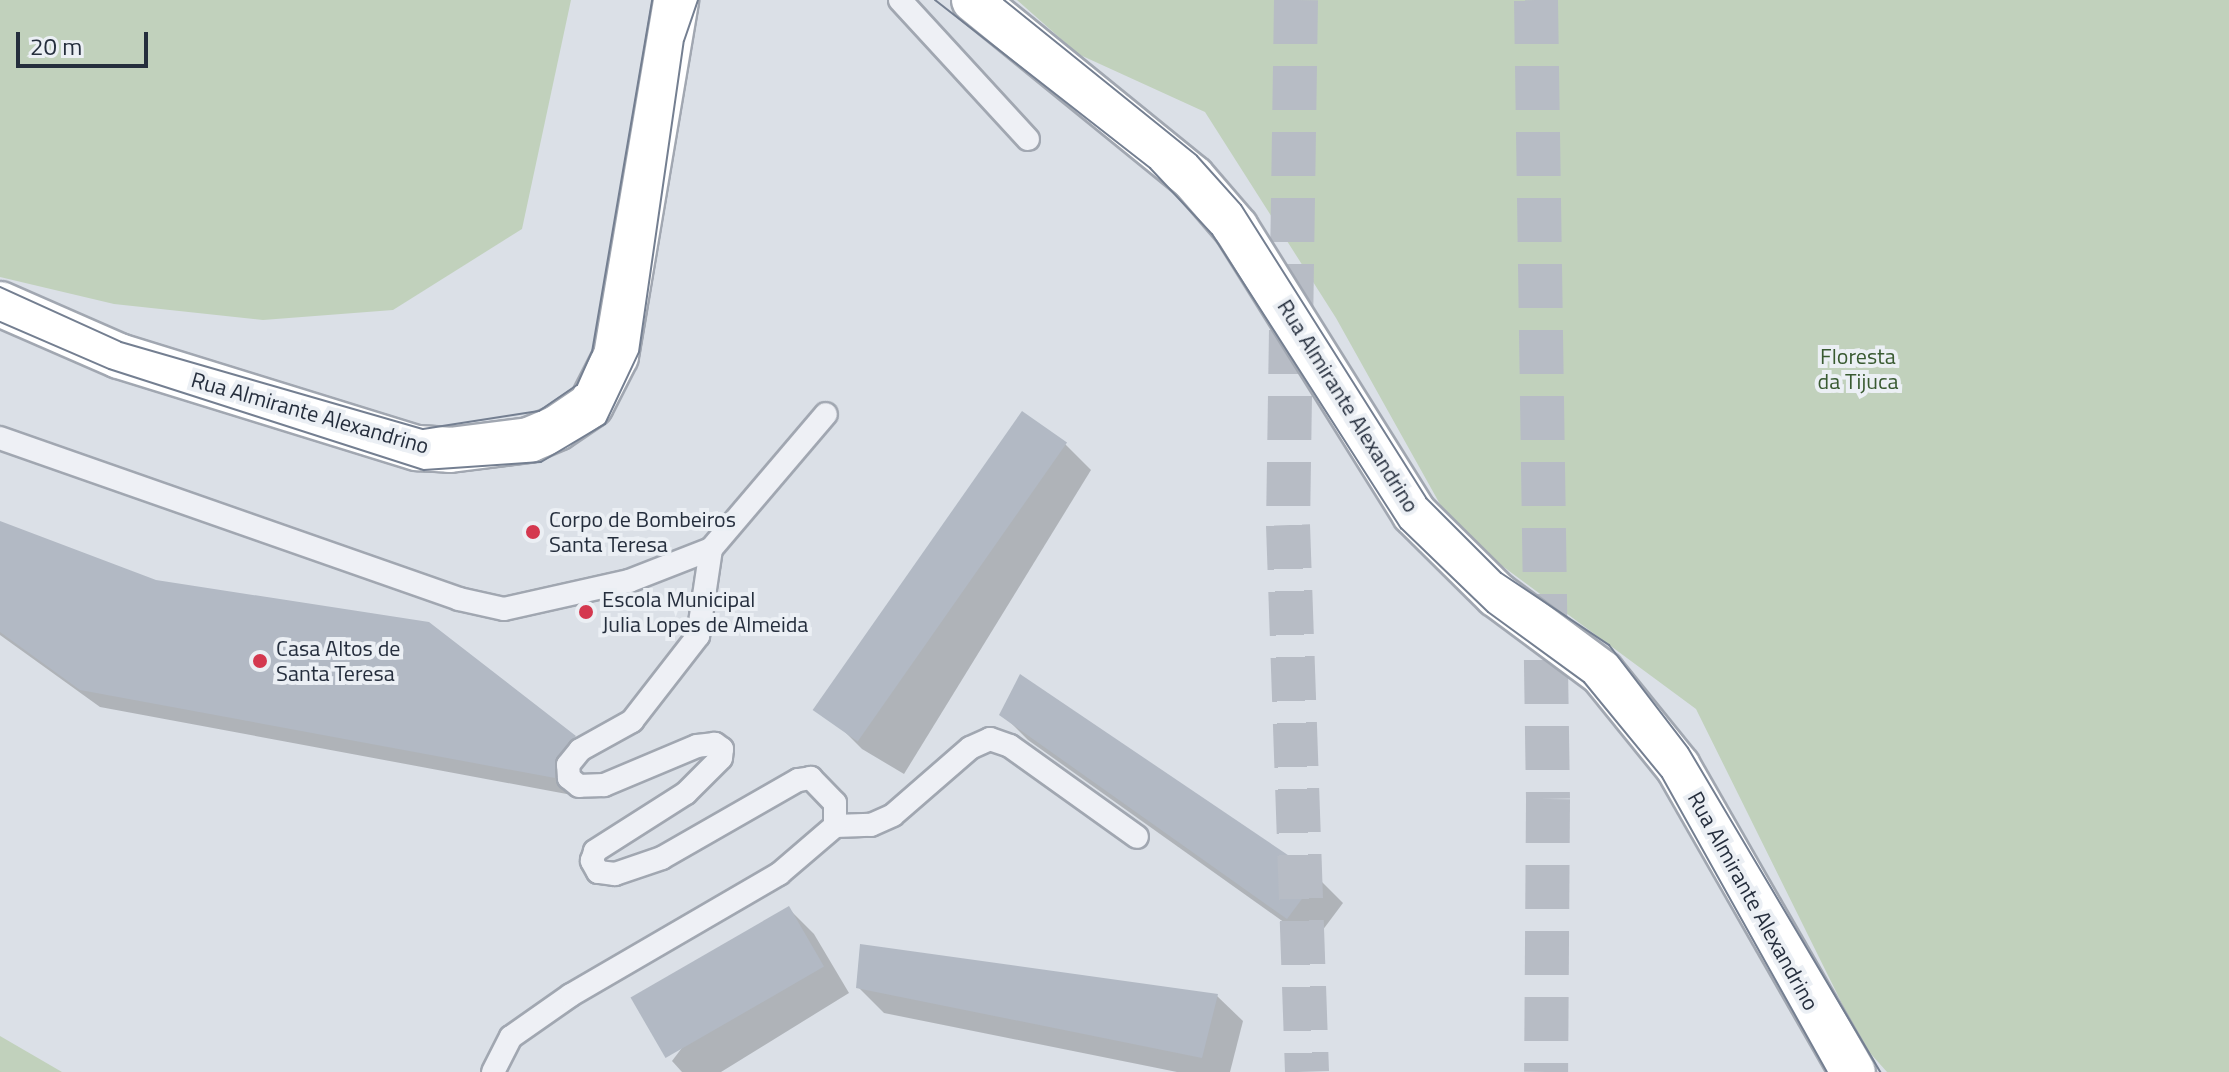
<!DOCTYPE html>
<style>
body{margin:0}
#map{position:relative;width:2229px;height:1072px;overflow:hidden;background:#dbe0e7;font-family:"Titillium Web",sans-serif}
div>[style]{position:absolute}
.green>*{inset:0;background:#c1d1bc}
.shadow>*{inset:0;background:#0003}
.building>*{inset:0;background:#b2b9c4;transform-origin:0 0}
.highway-tunnel>*{height:44px;margin-top:-22px;transform-origin:0;background:repeating-linear-gradient(90deg,#b7bcc5 0 44px,transparent 0 66px)}
.roads{filter:drop-shadow(2px 0 #a1a7b1) drop-shadow(-2px 0 #a1a7b1) drop-shadow(0 2px #a1a7b1) drop-shadow(0 -2px #a1a7b1)}
.lane>*{height:22px;margin:-11px;padding:0 11px;transform-origin:11px;border-radius:11px;background:#eef0f5}
.secondary>*{height:44px;margin:-22px;padding:0 22px;transform-origin:22px;border-radius:22px;background:#fff}
.tram>*{height:2px;margin:-1px;padding:0 1px;transform-origin:1px;border-radius:1px;background:#747f91}
.dots>*{width:22px;height:22px;translate:-50% -50%;box-sizing:border-box;border:4px solid #ebeff4;border-radius:50%}
span{translate:-50% -50%;white-space:nowrap;text-align:center;line-height:1.15;-webkit-text-stroke:8px #ebeff4;paint-order:stroke}
.park-label{font-size:22px;color:#395a31}
.street-label{font-size:22px;color:#252e3d}
.poi-label{font-size:22px;color:#252e3d}
.left{translate:0 -50%;text-align:left}
.scale{position:absolute;left:16px;top:32px;width:132px;height:36px;box-sizing:border-box;border:4px solid #252e3d;border-top:0;padding-left:10px;font-size:24px;line-height:28px;white-space:nowrap;color:#252e3d;-webkit-text-stroke:6px #ebeff4;paint-order:stroke}
</style>
<div id="map">
<div class="green">
<div style="clip-path:polygon(0 0,571px 0,522px 229px,393px 310px,263px 320px,114px 304px,0 277px)"></div>
<div style="clip-path:polygon(1017px 0,2229px 0,2229px 1072px,1887px 1072px,1862px 1044px,1696px 709px,1455px 531px,1336px 318px,1205px 112px,1078px 54px)"></div>
<div style="clip-path:polygon(0 1036px,62px 1072px,0 1072px)"></div>
</div>
<div class="shadow">
<div style="clip-path:polygon(1065px 444px,1091px 470px,904px 774px,862px 749px,837px 724px)"></div>
<div style="clip-path:polygon(0 523px,155px 582px,428px 624px,592px 755px,574px 775px,572px 795px,100px 707px,0 635px)"></div>
<div style="clip-path:polygon(1021px 677px,1318px 878px,1343px 903px,1313px 943px,1028px 740px,1002px 714px)"></div>
<div style="clip-path:polygon(788px 908px,814px 934px,849px 993px,721px 1072px,682px 1072px,672px 1061px)"></div>
<div style="clip-path:polygon(858px 987px,1217px 996px,1243px 1021px,1230px 1072px,1177px 1072px,884px 1013px)"></div>
</div>
<div class="building">
<div style="left:1022px;top:411px;width:55px;height:365px;rotate:35deg"></div>
<div style="clip-path:polygon(0 521px,156px 580px,429px 622px,576px 736px,557px 757px,555px 778px,80px 690px,0 632px)"></div>
<div style="clip-path:polygon(1020px 674px,1319px 876px,1287px 919px,999px 715px)"></div>
<div style="left:789px;top:906px;width:70px;height:183px;rotate:60deg"></div>
<div style="clip-path:polygon(860px 944px,1218px 994px,1202px 1058px,856px 988px)"></div>
</div>
<div class="highway-tunnel">
<div style="left:1296px;top:0;width:525px;rotate:90.87deg"></div>
<div style="left:1288px;top:525px;width:547px;rotate:88.01deg"></div>
<div style="left:1536px;top:0;width:799px;rotate:89.14deg"></div>
<div style="left:1548px;top:799px;width:273px;rotate:90.4deg"></div>
</div>
<div class="roads">
<div class="lane">
<div style="left:900px;top:0;width:189px;rotate:47.4deg"></div>
<div style="left:0;top:438px;width:486px;rotate:19.3deg"></div>
<div style="left:459px;top:599px;width:46px;rotate:12.5deg"></div>
<div style="left:504px;top:609px;width:128px;rotate:-12.6deg"></div>
<div style="left:629px;top:581px;width:88px;rotate:-21.3deg"></div>
<div style="left:711px;top:549px;width:177px;rotate:-49.6deg"></div>
<div style="left:835px;top:826px;width:36px;rotate:-2deg"></div>
<div style="left:871px;top:825px;width:24px;rotate:-24deg"></div>
<div style="left:893px;top:815px;width:102px;rotate:-41deg"></div>
<div style="left:970px;top:748px;width:22px;rotate:-24deg"></div>
<div style="left:990px;top:739px;width:21px;rotate:19deg"></div>
<div style="left:1010px;top:746px;width:156px;rotate:35.6deg"></div>
<div style="left:493px;top:1072px;width:39px;rotate:-63deg"></div>
<div style="left:511px;top:1037px;width:73px;rotate:-35deg"></div>
<div style="left:571px;top:995px;width:241px;rotate:-30.2deg"></div>
<div style="left:779px;top:874px;width:74px;rotate:-40.6deg"></div>
<div style="left:835px;top:826px;width:23px;rotate:-90deg"></div>
<div style="left:835px;top:803px;width:35px;rotate:-134deg"></div>
<div style="left:811px;top:778px;width:13px;rotate:171deg"></div>
<div style="left:798px;top:780px;width:157px;rotate:150.2deg"></div>
<div style="left:662px;top:858px;width:50px;rotate:161.2deg"></div>
<div style="left:615px;top:874px;width:17px;rotate:-173deg"></div>
<div style="left:598px;top:872px;width:13px;rotate:-119deg"></div>
<div style="left:592px;top:861px;width:10px;rotate:-73deg"></div>
<div style="left:595px;top:851px;width:108px;rotate:-32.5deg"></div>
<div style="left:686px;top:793px;width:49px;rotate:-45deg"></div>
<div style="left:721px;top:758px;width:9px;rotate:-84deg"></div>
<div style="left:722px;top:749px;width:9px;rotate:-144deg"></div>
<div style="left:715px;top:744px;width:18px;rotate:174deg"></div>
<div style="left:697px;top:746px;width:101px;rotate:157.2deg"></div>
<div style="left:604px;top:785px;width:25px;rotate:178deg"></div>
<div style="left:579px;top:786px;width:13px;rotate:-141deg"></div>
<div style="left:569px;top:778px;width:13px;rotate:-94deg"></div>
<div style="left:568px;top:765px;width:19px;rotate:-51deg"></div>
<div style="left:580px;top:750px;width:60px;rotate:-29.1deg"></div>
<div style="left:632px;top:721px;width:108px;rotate:-52.2deg"></div>
<div style="left:698px;top:636px;width:88px;rotate:-81.5deg"></div>
</div>
<div class="secondary">
<div style="left:974px;top:0;width:282px;rotate:39.1deg"></div>
<div style="left:1193px;top:178px;width:66px;rotate:49.3deg"></div>
<div style="left:1236px;top:228px;width:336px;rotate:58deg"></div>
<div style="left:1414px;top:513px;width:117px;rotate:44.7deg"></div>
<div style="left:1497px;top:595px;width:131px;rotate:36.6deg"></div>
<div style="left:1602px;top:673px;width:121px;rotate:51deg"></div>
<div style="left:1678px;top:767px;width:352px;rotate:60.2deg"></div>
<div style="left:0;top:304px;width:130px;rotate:23.6deg"></div>
<div style="left:119px;top:356px;width:312px;rotate:17.2deg"></div>
<div style="left:417px;top:448px;width:33px;rotate:3deg"></div>
<div style="left:450px;top:450px;width:80px;rotate:-7.2deg"></div>
<div style="left:529px;top:440px;width:30px;rotate:-23deg"></div>
<div style="left:557px;top:428px;width:41px;rotate:-34.1deg"></div>
<div style="left:591px;top:405px;width:55px;rotate:-63deg"></div>
<div style="left:616px;top:356px;width:361px;rotate:-80.4deg"></div>
</div>
</div>
<div class="tram">
<div style="left:935px;top:0;width:273px;rotate:38deg"></div>
<div style="left:1150px;top:168px;width:91px;rotate:46.8deg"></div>
<div style="left:1212px;top:234px;width:350px;rotate:57.3deg"></div>
<div style="left:1401px;top:528px;width:121px;rotate:44deg"></div>
<div style="left:1488px;top:612px;width:119px;rotate:36.1deg"></div>
<div style="left:1584px;top:682px;width:123px;rotate:50.6deg"></div>
<div style="left:1662px;top:777px;width:338px;rotate:60.8deg"></div>
<div style="left:1004px;top:0;width:248px;rotate:38.9deg"></div>
<div style="left:1197px;top:156px;width:66px;rotate:48.1deg"></div>
<div style="left:1241px;top:205px;width:347px;rotate:57.7deg"></div>
<div style="left:1426px;top:498px;width:106px;rotate:45deg"></div>
<div style="left:1501px;top:573px;width:130px;rotate:33.7deg"></div>
<div style="left:1609px;top:645px;width:130px;rotate:52.5deg"></div>
<div style="left:1688px;top:748px;width:377px;rotate:59.3deg"></div>
<div style="left:0;top:287px;width:133px;rotate:24.4deg"></div>
<div style="left:121px;top:342px;width:314px;rotate:16.1deg"></div>
<div style="left:423px;top:429px;width:117px;rotate:-8.8deg"></div>
<div style="left:539px;top:411px;width:46px;rotate:-34.4deg"></div>
<div style="left:577px;top:385px;width:36px;rotate:-66deg"></div>
<div style="left:592px;top:352px;width:357px;rotate:-80.3deg"></div>
<div style="left:0;top:322px;width:119px;rotate:23.3deg"></div>
<div style="left:109px;top:369px;width:331px;rotate:17.8deg"></div>
<div style="left:424px;top:470px;width:117px;rotate:-3.9deg"></div>
<div style="left:541px;top:462px;width:74px;rotate:-30.7deg"></div>
<div style="left:605px;top:424px;width:80px;rotate:-64.7deg"></div>
<div style="left:639px;top:352px;width:314px;rotate:-81.8deg"></div>
<div style="left:684px;top:41px;width:43px;rotate:-71.1deg"></div>
</div>
<div class="dots">
<div style="left:533px;top:532px;background:#d4384f"></div>
<div style="left:586px;top:612px;background:#d4384f"></div>
<div style="left:260px;top:661px;background:#d4384f"></div>
</div>
<div class="park-label">
<span style="left:1858px;top:369px">Floresta<br>da Tijuca</span>
</div>
<div class="street-label">
<span style="left:1348px;top:406px;rotate:58deg">Rua Almirante Alexandrino</span>
<span style="left:310px;top:413px;rotate:16deg">Rua Almirante Alexandrino</span>
<span style="left:1753px;top:901px;rotate:61deg">Rua Almirante Alexandrino</span>
</div>
<div class="poi-label">
<span class="left" style="left:549px;top:532px">Corpo de Bombeiros<br>Santa Teresa</span>
<span class="left" style="left:602px;top:612px">Escola Municipal<br>Julia Lopes de Almeida</span>
<span class="left" style="left:276px;top:661px">Casa Altos de<br>Santa Teresa</span>
</div>
<div class="scale">20 m</div>
</div>
